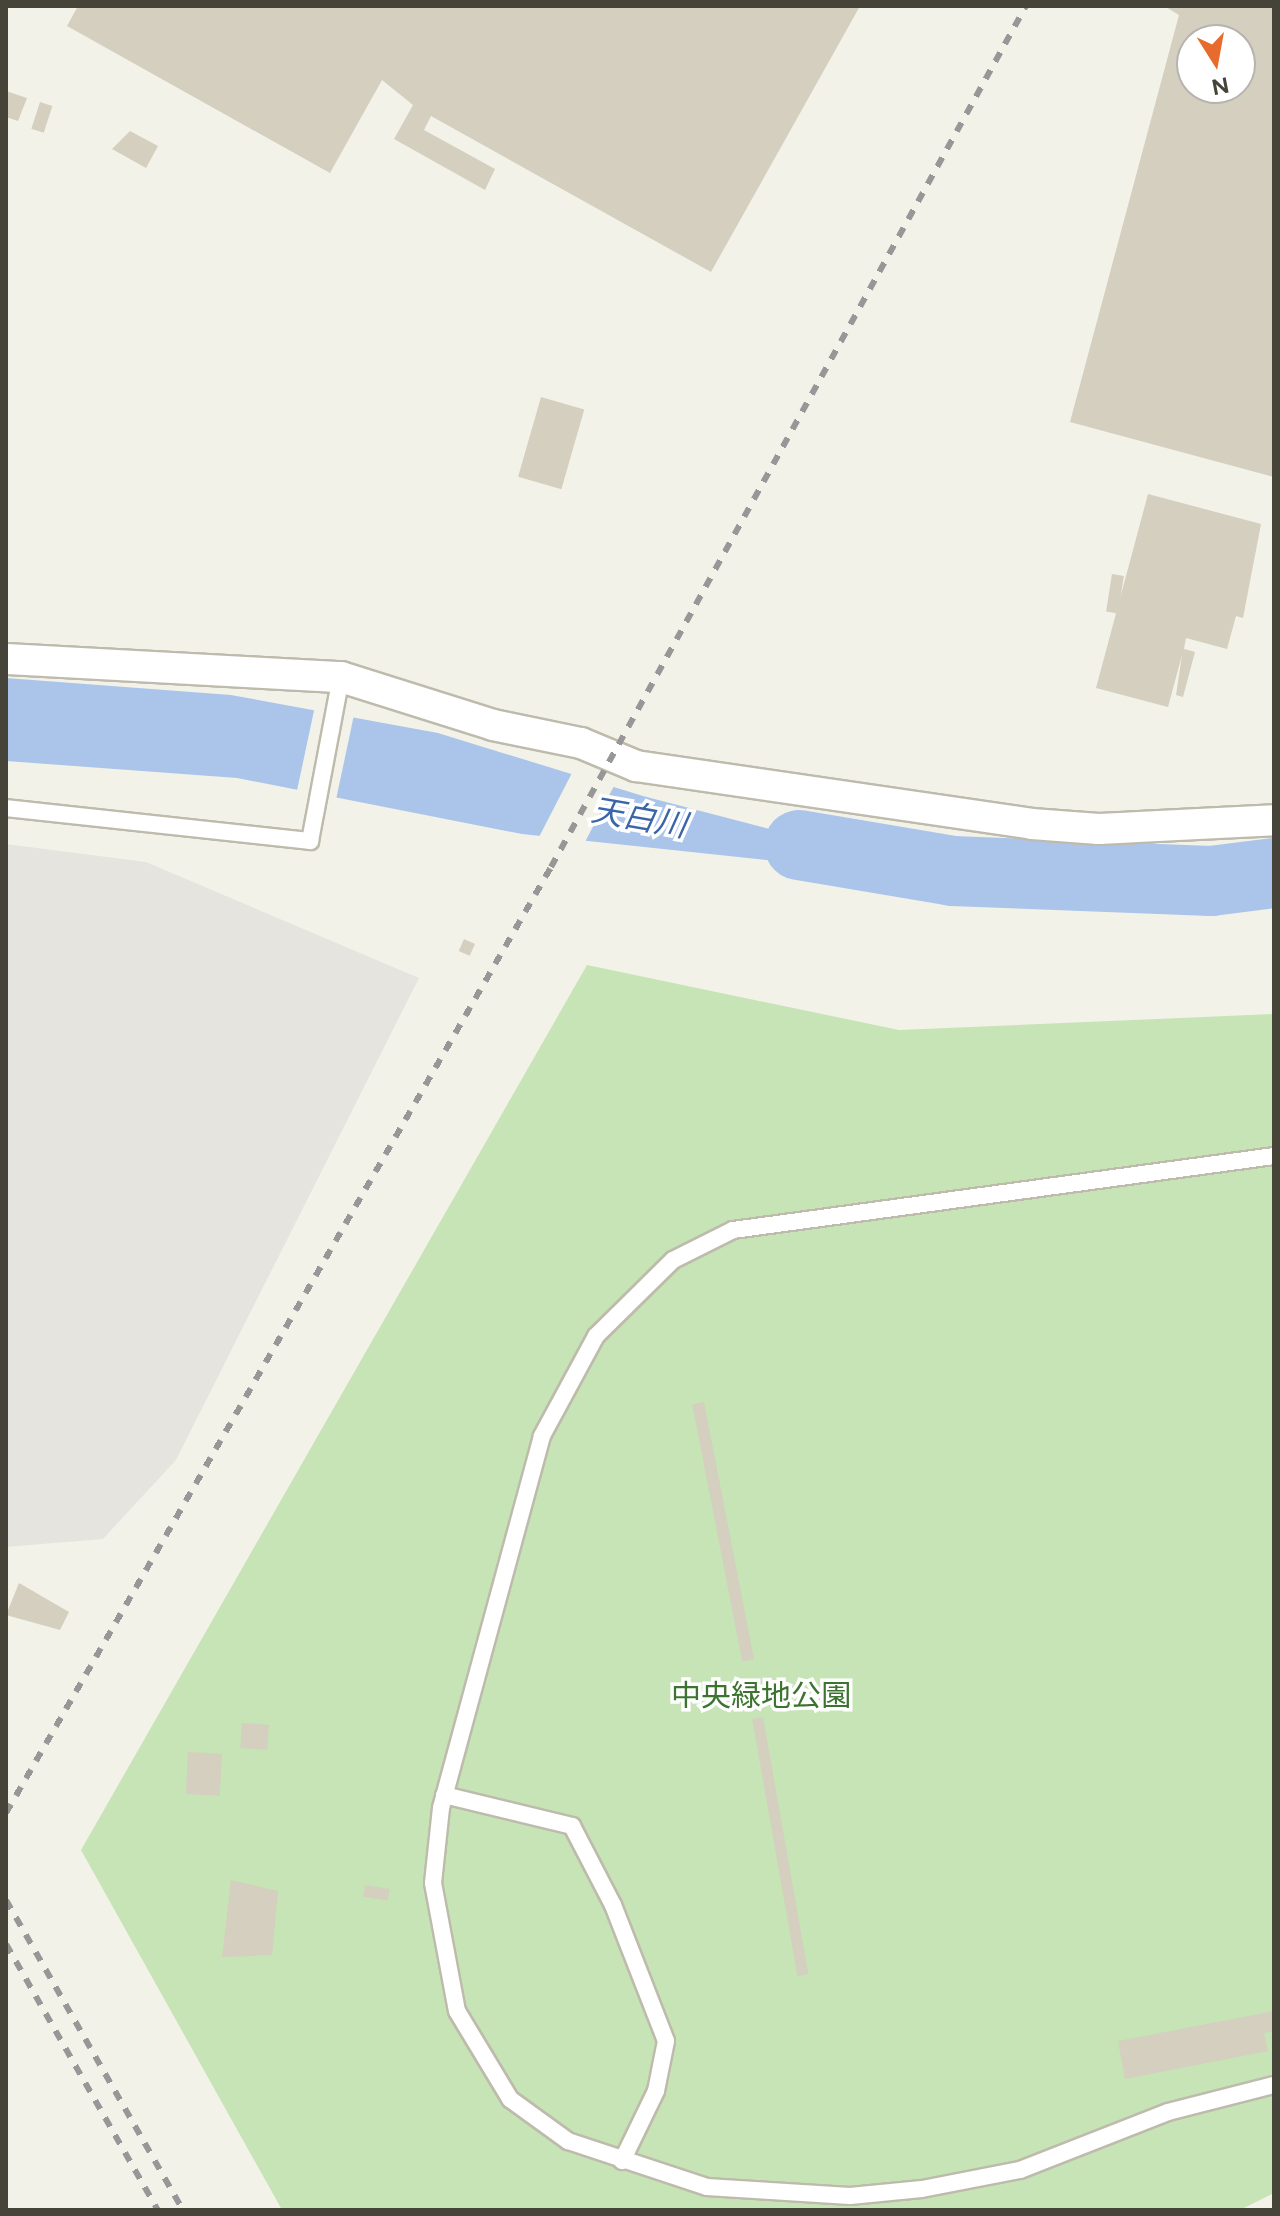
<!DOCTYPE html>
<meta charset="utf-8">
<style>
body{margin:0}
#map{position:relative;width:1280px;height:2216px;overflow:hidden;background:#f3f2e9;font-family:Figtree,"Noto Sans JP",sans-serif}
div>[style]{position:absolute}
.industrial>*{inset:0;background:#e6e4de}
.green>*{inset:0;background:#c6e4b6}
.water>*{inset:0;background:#abc5ea}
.pier>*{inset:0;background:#f3f2e9;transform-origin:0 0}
.river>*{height:70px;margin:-35px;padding:0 35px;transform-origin:35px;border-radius:35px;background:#abc5ea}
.building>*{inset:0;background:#d4cfbf;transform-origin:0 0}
.roads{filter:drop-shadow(2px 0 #bebbac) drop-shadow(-2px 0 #bebbac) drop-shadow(0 2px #bebbac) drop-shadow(0 -2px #bebbac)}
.service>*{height:16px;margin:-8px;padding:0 8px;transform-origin:8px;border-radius:8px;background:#fff}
.minor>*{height:30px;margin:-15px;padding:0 15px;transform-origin:15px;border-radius:15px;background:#fff}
.rail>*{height:6px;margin-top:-3px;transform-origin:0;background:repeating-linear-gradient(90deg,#979797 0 10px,transparent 0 20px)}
span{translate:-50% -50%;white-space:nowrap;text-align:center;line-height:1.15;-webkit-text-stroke:7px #fff;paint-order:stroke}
.park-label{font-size:30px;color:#3d7330}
.water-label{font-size:32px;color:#3a66a9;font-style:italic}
.frame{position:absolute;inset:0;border:8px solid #464338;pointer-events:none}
.north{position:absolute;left:1176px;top:24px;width:80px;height:80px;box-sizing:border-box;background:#fff;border:2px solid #b5b4af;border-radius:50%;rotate:169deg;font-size:22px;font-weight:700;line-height:32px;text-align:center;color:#464338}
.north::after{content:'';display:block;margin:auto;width:28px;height:36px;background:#e76b2c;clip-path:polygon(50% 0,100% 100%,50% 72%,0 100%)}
</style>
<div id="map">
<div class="industrial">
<div style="clip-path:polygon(6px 844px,146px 862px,419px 978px,176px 1460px,103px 1539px,6px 1547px)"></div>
</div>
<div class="green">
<div style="clip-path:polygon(587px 965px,899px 1030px,1274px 1014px,1274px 2193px,1240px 2210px,282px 2210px,81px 1850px)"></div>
</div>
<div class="water">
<div style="clip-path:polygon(6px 678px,231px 695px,438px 733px,643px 796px,974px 882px,522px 834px,237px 778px,6px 761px)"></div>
</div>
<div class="pier">
<div style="left:315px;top:706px;width:40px;height:89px;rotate:12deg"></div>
<div style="clip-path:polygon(573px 771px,615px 784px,584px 844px,538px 839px)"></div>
</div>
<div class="river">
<div style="left:799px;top:845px;width:155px;rotate:9.6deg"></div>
<div style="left:952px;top:871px;width:259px;rotate:2.2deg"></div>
<div style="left:1211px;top:881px;width:64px;rotate:-7.2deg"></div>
</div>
<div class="building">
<div style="clip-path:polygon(78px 6px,860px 6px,711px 272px,431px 116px,424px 130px,495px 169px,485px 190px,394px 139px,413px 105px,382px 80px,330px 173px,67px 26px)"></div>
<div style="clip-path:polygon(evenodd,1164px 6px,1274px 6px,1274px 477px,1070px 422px,1179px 15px,1164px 6px,1192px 40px,1240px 40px,1240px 88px,1192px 88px,1192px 40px)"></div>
<div style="clip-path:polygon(6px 91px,27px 98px,18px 121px,6px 117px)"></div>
<div style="left:40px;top:102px;width:13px;height:28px;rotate:18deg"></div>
<div style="clip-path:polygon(130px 131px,158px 146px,146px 168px,112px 149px)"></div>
<div style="left:541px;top:397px;width:45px;height:83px;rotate:16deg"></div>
<div style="clip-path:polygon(1148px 494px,1261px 524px,1243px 618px,1236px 616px,1227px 649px,1186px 638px,1184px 649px,1195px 652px,1183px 697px,1176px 695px,1182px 655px,1168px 707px,1096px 688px)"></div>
<div style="left:1112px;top:574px;width:12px;height:38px;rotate:9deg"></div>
<div style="left:464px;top:939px;width:12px;height:13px;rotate:24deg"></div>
<div style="left:704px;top:1402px;width:262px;height:12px;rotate:79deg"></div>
<div style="clip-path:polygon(19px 1583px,69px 1612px,60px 1630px,6px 1615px)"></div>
<div style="left:763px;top:1717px;width:261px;height:11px;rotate:80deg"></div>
<div style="left:242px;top:1723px;width:27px;height:25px;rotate:4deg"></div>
<div style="left:188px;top:1752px;width:34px;height:42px;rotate:3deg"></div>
<div style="clip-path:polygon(231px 1880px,278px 1891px,272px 1955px,222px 1957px)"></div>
<div style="left:365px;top:1885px;width:25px;height:12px;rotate:9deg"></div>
<div style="clip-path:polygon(1274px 2011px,1274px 2031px,1264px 2033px,1268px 2051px,1125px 2079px,1118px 2041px)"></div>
</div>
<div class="roads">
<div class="service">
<div style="left:6px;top:808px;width:306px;rotate:6.2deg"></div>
<div style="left:310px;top:841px;width:167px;rotate:-79.3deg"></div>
<div style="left:1274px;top:1156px;width:546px;rotate:172.21deg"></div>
<div style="left:733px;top:1230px;width:67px;rotate:153.4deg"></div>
<div style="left:673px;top:1260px;width:108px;rotate:135.4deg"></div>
<div style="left:596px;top:1336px;width:114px;rotate:118.4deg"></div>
<div style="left:542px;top:1436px;width:385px;rotate:105.2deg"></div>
<div style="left:441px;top:1808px;width:75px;rotate:96.1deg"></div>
<div style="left:433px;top:1883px;width:130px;rotate:79.4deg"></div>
<div style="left:457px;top:2011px;width:103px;rotate:58.9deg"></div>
<div style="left:510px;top:2099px;width:72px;rotate:35.9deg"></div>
<div style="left:568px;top:2141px;width:146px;rotate:18.3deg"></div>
<div style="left:707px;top:2187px;width:143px;rotate:3.6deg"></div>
<div style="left:850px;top:2196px;width:72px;rotate:-5.6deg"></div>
<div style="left:922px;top:2189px;width:100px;rotate:-11deg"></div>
<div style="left:1020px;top:2170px;width:159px;rotate:-21.4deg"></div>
<div style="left:1168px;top:2112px;width:109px;rotate:-14.3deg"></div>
<div style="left:444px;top:1795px;width:132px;rotate:13.6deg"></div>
<div style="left:572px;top:1826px;width:89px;rotate:62.6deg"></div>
<div style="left:613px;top:1905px;width:146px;rotate:68.7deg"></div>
<div style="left:666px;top:2041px;width:51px;rotate:101.3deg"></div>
<div style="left:656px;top:2091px;width:78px;rotate:115.9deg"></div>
</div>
<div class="minor">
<div style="left:6px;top:659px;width:335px;rotate:3.1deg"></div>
<div style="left:341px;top:677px;width:159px;rotate:17.5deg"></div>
<div style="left:493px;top:725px;width:90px;rotate:11.6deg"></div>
<div style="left:581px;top:743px;width:60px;rotate:22.7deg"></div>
<div style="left:636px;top:766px;width:400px;rotate:8.3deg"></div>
<div style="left:1032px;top:824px;width:67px;rotate:4.3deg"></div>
<div style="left:1099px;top:829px;width:175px;rotate:-2.9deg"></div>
</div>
</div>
<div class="rail">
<div style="left:6px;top:1813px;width:1092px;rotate:-60.05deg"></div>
<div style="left:551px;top:867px;width:983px;rotate:-61.12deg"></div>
<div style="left:6px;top:1900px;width:357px;rotate:60.3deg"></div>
<div style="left:6px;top:1944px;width:306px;rotate:60.3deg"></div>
</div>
<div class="park-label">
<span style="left:761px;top:1696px">中央緑地公園</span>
</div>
<div class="water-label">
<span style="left:639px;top:818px;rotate:10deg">天白川</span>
</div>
<div class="frame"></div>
<div class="north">N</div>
</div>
